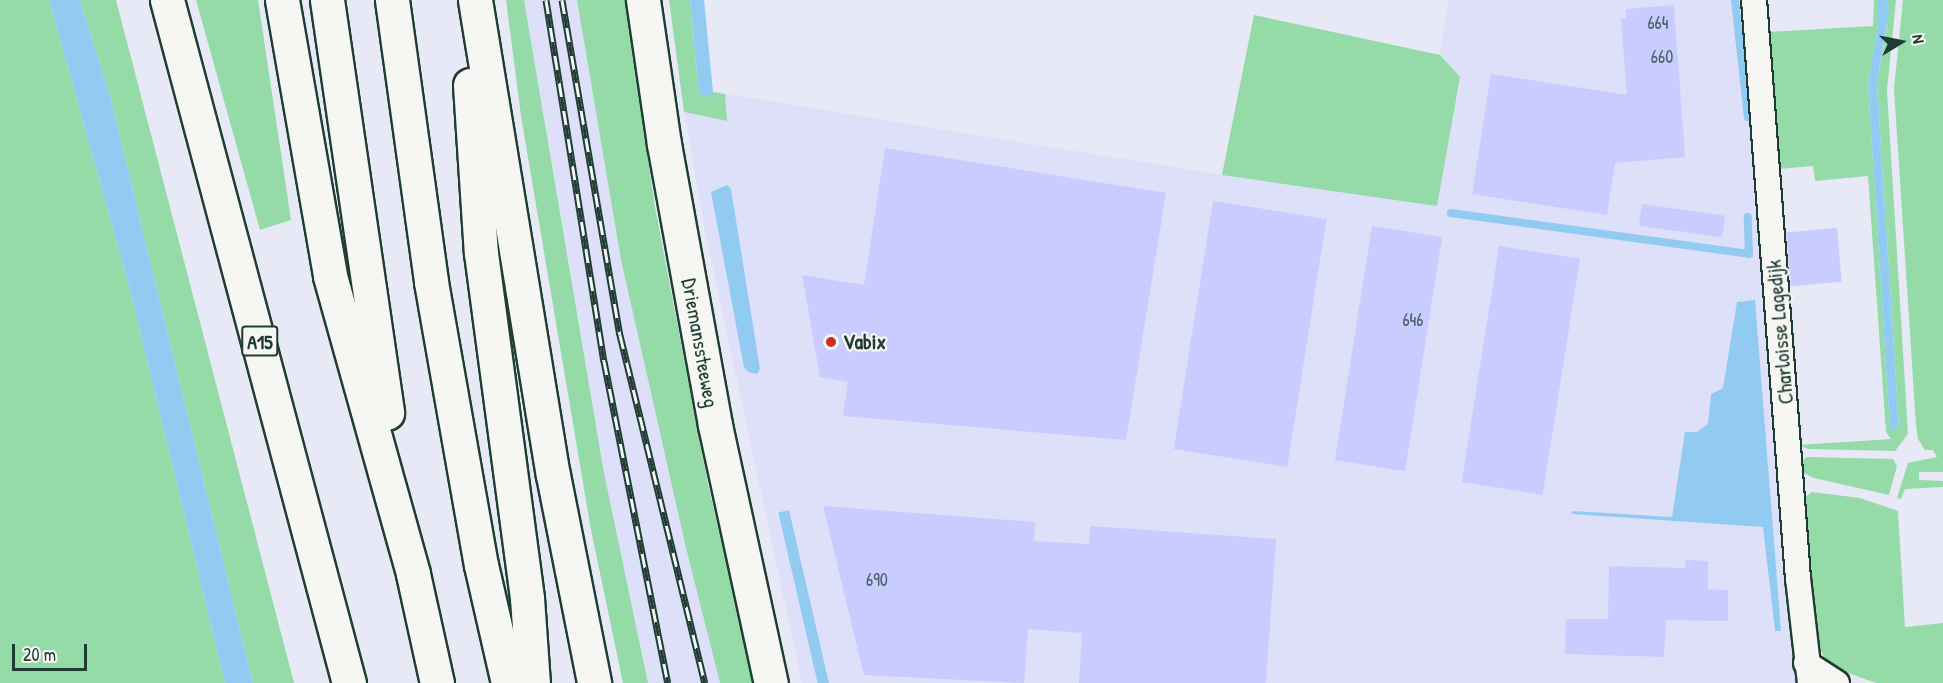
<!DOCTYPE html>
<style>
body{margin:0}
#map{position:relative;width:1943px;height:683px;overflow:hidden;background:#e8e9f6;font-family:"Patrick Hand",sans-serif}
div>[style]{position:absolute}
.built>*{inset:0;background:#dee0f9}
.green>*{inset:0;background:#95dba8}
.water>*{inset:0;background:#92cbf2;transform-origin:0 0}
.stream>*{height:8px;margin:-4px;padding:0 4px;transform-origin:4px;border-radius:4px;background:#92cbf2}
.building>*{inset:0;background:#c8ccff;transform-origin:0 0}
.roads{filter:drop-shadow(2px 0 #1f3d34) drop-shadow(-2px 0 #1f3d34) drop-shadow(0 2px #1f3d34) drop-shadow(0 -2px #1f3d34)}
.street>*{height:24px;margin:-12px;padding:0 12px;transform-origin:12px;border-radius:12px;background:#f6f6f2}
.secondary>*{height:33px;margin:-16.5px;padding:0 16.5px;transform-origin:16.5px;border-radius:16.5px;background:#f6f6f2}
.highway>*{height:33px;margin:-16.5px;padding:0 16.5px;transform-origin:16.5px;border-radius:16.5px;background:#f6f6f2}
.rail>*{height:7px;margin-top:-3.5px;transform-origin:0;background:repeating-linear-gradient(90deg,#f6f6f2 0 14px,#1f3d34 0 28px);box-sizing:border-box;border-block:2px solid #1f3d34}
.dots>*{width:16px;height:16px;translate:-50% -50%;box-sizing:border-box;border:3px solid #f6f6f2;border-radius:50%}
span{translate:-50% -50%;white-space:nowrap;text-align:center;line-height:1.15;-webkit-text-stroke:4.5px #f6f6f2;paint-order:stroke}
.number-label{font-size:18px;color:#496167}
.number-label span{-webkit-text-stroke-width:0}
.shield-label span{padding:2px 4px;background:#f6f6f2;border:2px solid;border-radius:4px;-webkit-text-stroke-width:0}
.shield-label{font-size:20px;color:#1f3d34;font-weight:700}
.street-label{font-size:21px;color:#1f3d34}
.poi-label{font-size:21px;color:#1f3d34;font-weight:700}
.left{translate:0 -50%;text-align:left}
.north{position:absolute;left:1871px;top:12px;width:60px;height:60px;-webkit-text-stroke:4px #f6f6f2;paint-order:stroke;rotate:80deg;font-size:16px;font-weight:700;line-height:24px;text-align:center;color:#1f3d34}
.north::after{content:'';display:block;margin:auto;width:21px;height:27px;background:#1f3d34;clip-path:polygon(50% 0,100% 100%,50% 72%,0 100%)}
.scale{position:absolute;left:12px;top:644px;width:75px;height:27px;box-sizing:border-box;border:3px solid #1f3d34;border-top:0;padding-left:8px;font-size:18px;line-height:21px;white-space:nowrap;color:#1f3d34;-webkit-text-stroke:4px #f6f6f2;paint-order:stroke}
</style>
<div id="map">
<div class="built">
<div style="clip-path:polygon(524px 0,577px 0,621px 260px,686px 548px,720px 683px,648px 683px,604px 473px)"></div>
<div style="clip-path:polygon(1448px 0,1757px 0,1813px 683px,802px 683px,706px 236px,684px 112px,727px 121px,725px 94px,1222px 175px,1254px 15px,1440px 55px)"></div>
</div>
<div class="green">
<div style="clip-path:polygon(0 0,49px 0,129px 286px,225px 683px,0 683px)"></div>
<div style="clip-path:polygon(80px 0,116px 0,294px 683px,253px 683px,110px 96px)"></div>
<div style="clip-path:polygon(196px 0,258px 0,291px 220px,260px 230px)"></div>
<div style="clip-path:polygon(506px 0,524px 0,604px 473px,648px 683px,623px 683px,591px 530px,521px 116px)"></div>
<div style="clip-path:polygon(577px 0,625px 0,655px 207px,708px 484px,754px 683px,720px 683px,686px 548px,621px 260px)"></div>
<div style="clip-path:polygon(669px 0,690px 0,699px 93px,709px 97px,713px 92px,725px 94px,727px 121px,684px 112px)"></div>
<div style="clip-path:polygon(1874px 0,1878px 0,1878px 26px,1868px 83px,1890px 428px,1899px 428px,1877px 83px,1887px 28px,1888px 0,1896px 0,1887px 90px,1908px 434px,1895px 451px,1808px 449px,1799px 445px,1891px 439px,1886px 432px,1868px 176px,1815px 181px,1813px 166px,1779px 169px,1768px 32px,1873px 26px)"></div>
<div style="clip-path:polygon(1903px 0,1943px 0,1943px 472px,1919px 472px,1919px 480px,1943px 481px,1943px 487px,1905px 489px,1901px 499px,1897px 498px,1908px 463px,1937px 457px,1933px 450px,1925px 450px,1918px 439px,1916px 425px,1894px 89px)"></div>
<div style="clip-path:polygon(1254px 15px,1440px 55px,1460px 77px,1437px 206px,1222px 175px)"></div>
<div style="clip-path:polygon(1807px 457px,1893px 459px,1897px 466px,1889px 495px,1814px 478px,1801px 472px,1800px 462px)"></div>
<div style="clip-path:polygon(1812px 492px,1860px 498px,1898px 511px,1905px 627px,1943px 623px,1943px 683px,1876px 683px,1840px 670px,1826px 661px,1815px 639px,1803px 499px)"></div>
</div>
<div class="water">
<div style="clip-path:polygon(49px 0,80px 0,110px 96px,253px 683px,225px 683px,129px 286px)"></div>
<div style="clip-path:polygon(690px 0,704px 0,713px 92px,709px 98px,699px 93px)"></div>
<div style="clip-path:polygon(1878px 0,1888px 0,1889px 13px,1877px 83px,1899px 428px,1890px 429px,1868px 83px,1878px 26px)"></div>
<div style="clip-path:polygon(727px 185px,731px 189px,760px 369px,757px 374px,748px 372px,744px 367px,711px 192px)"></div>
<div style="clip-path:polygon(1755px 300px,1781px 631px,1775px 631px,1763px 527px,1572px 514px,1573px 511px,1672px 517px,1685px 432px,1697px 432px,1708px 424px,1711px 394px,1723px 388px,1737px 302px)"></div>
<div style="left:789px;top:510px;width:178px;height:11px;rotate:77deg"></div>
</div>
<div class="stream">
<div style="left:1735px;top:0;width:118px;rotate:83.7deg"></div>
<div style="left:1451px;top:213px;width:301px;rotate:7.8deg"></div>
<div style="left:1749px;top:254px;width:37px;rotate:-92deg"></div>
</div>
<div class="building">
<div style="clip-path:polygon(1674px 5px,1685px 157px,1615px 163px,1607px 215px,1472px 194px,1491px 74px,1627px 95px,1621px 19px,1626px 18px,1626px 9px)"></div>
<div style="clip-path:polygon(885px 148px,1166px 193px,1126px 440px,843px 416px,848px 382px,820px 377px,802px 275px,864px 285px)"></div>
<div style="left:1213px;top:201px;width:115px;height:251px;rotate:9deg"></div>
<div style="left:1642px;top:204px;width:84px;height:22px;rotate:8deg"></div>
<div style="left:1372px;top:226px;width:71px;height:237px;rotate:9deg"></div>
<div style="left:1837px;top:228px;width:54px;height:51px;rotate:85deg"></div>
<div style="left:1499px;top:246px;width:82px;height:239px;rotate:9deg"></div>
<div style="clip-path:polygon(823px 506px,1035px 522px,1034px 541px,1089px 544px,1090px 526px,1276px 539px,1266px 683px,1079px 683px,1082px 633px,1028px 629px,1024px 683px,864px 675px)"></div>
<div style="clip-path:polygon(1686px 560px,1708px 561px,1708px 589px,1728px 590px,1728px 621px,1666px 620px,1664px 657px,1565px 654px,1566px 619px,1608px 619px,1609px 566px,1685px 568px)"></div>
</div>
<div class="roads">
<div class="street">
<div style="left:1754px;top:0;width:580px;rotate:85.65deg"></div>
<div style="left:1798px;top:578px;width:106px;rotate:83.5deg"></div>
<div style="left:1806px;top:663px;width:37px;rotate:33deg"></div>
</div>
<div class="secondary">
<div style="left:643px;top:0;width:146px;rotate:81.7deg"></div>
<div style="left:664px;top:144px;width:286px;rotate:79.7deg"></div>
<div style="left:715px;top:425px;width:264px;rotate:77.8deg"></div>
</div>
<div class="highway">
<div style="left:167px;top:0;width:707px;rotate:75.08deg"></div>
<div style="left:282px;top:0;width:280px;rotate:80.1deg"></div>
<div style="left:330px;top:276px;width:309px;rotate:74.4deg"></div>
<div style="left:413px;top:574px;width:112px;rotate:77.6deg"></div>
<div style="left:327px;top:0;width:417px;rotate:81.7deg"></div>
<div style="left:392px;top:0;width:285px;rotate:82.1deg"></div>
<div style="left:431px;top:282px;width:287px;rotate:80deg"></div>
<div style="left:481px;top:565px;width:121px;rotate:77.1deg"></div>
<div style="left:475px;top:0;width:481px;rotate:80.7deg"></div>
<div style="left:553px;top:475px;width:212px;rotate:78.8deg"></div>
<div style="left:470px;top:85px;width:168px;rotate:86.3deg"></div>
<div style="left:481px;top:253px;width:348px;rotate:82.4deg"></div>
<div style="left:527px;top:598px;width:85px;rotate:86deg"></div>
</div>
</div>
<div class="rail">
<div style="left:546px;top:0;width:366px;rotate:80.9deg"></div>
<div style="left:604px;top:361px;width:328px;rotate:78.8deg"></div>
<div style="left:562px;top:0;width:340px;rotate:80.2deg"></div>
<div style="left:620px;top:335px;width:358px;rotate:76.3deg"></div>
</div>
<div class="dots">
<div style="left:831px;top:342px;background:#c8321e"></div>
</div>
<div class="number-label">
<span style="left:1658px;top:23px">664</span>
<span style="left:1662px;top:57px">660</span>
<span style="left:1413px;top:320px">646</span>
<span style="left:877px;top:580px">690</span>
</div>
<div class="shield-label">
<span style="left:260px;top:341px">A15</span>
</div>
<div class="street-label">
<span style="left:1780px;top:332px;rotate:-95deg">Charloisse Lagedijk</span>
<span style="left:700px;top:343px;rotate:80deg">Driemanssteeweg</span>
</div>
<div class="poi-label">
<span class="left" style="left:843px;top:342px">Vabix</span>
</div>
<div class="north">N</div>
<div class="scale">20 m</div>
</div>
